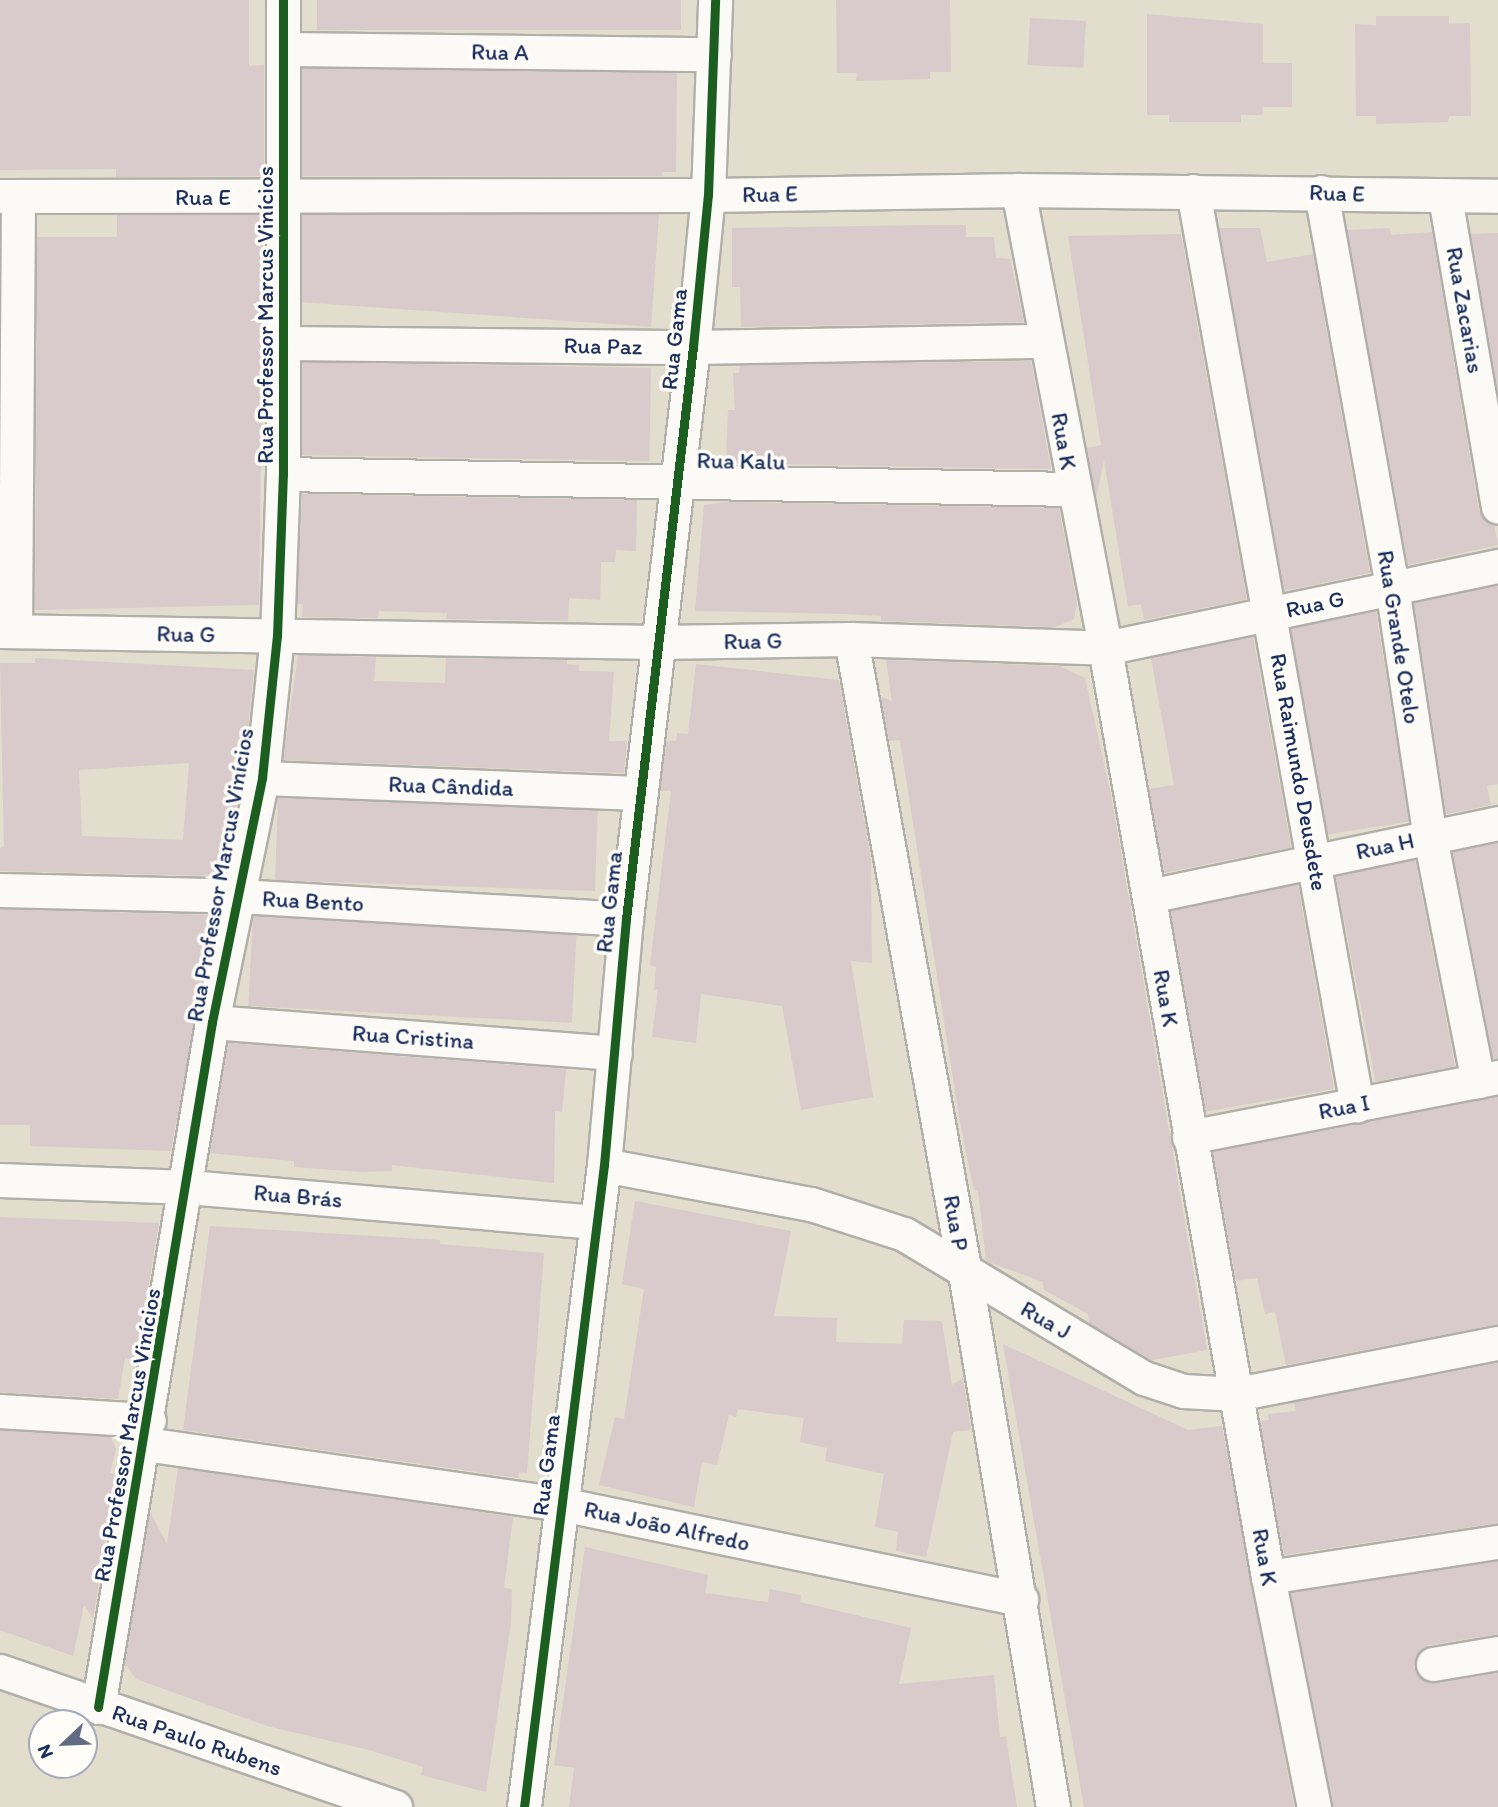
<!DOCTYPE html>
<meta charset="utf-8">
<style>
body{margin:0}
#map{position:relative;width:1498px;height:1807px;overflow:hidden;background:#e2ddcc;font-family:Itim,sans-serif}
div>[style]{position:absolute}
.building>*{inset:0;background:#d9cacb;transform-origin:0 0}
.roads{filter:drop-shadow(2px 0 #b0afa9) drop-shadow(-2px 0 #b0afa9) drop-shadow(0 2px #b0afa9) drop-shadow(0 -2px #b0afa9)}
.street>*{height:33px;margin:-16.5px;padding:0 16.5px;transform-origin:16.5px;border-radius:16.5px;background:#fbfaf7}
.cycleway>*{height:9px;margin:-4.5px;padding:0 4.5px;transform-origin:4.5px;border-radius:4.5px;background:#1b5e20}
span{translate:-50% -50%;white-space:nowrap;text-align:center;line-height:1.15;-webkit-text-stroke:7px #fdfcf7;paint-order:stroke}
.street-label{font-size:23px;color:#1b2f5e}
.north{position:absolute;left:28px;top:1709px;width:70px;height:70px;box-sizing:border-box;background:#fdfcf7;border:2px solid #a3aaba;border-radius:50%;rotate:247deg;font-size:19px;font-weight:700;line-height:28px;text-align:center;color:#1b2f5e}
.north::after{content:'';display:block;margin:auto;width:24px;height:32px;background:#616c84;clip-path:polygon(50% 0,100% 100%,50% 72%,0 100%)}
</style>
<div id="map">
<div class="building">
<div style="clip-path:polygon(0 0,249px 0,249px 66px,264px 65px,264px 176px,116px 177px,116px 169px,0 170px)"></div>
<div style="left:317px;top:0;width:364px;height:30px"></div>
<div style="clip-path:polygon(836px 0,950px 0,951px 72px,930px 72px,930px 79px,856px 81px,857px 73px,837px 73px)"></div>
<div style="clip-path:polygon(1147px 14px,1263px 24px,1263px 63px,1292px 63px,1292px 107px,1263px 107px,1262px 115px,1241px 115px,1241px 122px,1169px 122px,1169px 115px,1147px 115px)"></div>
<div style="clip-path:polygon(1376px 16px,1449px 16px,1449px 24px,1470px 23px,1471px 116px,1449px 116px,1448px 122px,1376px 124px,1376px 116px,1356px 116px,1355px 24px,1376px 25px)"></div>
<div style="left:1030px;top:18px;width:56px;height:47px;rotate:3deg"></div>
<div style="clip-path:polygon(302px 68px,677px 73px,676px 172px,662px 172px,662px 176px,302px 176px)"></div>
<div style="left:659px;top:214px;width:113px;height:357px;rotate:94deg"></div>
<div style="clip-path:polygon(117px 215px,264px 215px,259px 605px,35px 610px,37px 237px,117px 237px)"></div>
<div style="clip-path:polygon(930px 225px,966px 225px,966px 237px,994px 237px,996px 258px,1010px 259px,1024px 322px,741px 327px,740px 287px,732px 287px,732px 228px)"></div>
<div style="clip-path:polygon(1219px 228px,1260px 228px,1267px 262px,1313px 254px,1370px 573px,1284px 591px)"></div>
<div style="clip-path:polygon(1389px 228px,1391px 235px,1432px 232px,1479px 510px,1494px 525px,1498px 545px,1408px 565px,1347px 230px)"></div>
<div style="clip-path:polygon(1498px 233px,1498px 393px,1471px 234px)"></div>
<div style="clip-path:polygon(1181px 234px,1247px 599px,1144px 620px,1141px 604px,1128px 606px,1104px 460px,1096px 499px,1087px 448px,1101px 445px,1068px 236px)"></div>
<div style="clip-path:polygon(1031px 361px,1051px 469px,726px 463px,728px 410px,735px 410px,733px 373px,739px 373px,740px 365px)"></div>
<div style="left:302px;top:362px;width:349px;height:93px;rotate:1deg"></div>
<div style="clip-path:polygon(302px 494px,637px 500px,636px 551px,616px 550px,615px 562px,601px 562px,600px 600px,569px 598px,568px 621px,446px 619px,447px 613px,379px 611px,378px 618px,302px 617px,303px 604px,297px 604px)"></div>
<div style="clip-path:polygon(725px 502px,1059px 508px,1077px 603px,1074px 619px,1055px 627px,881px 621px,881px 616px,846px 614px,695px 611px,704px 505px)"></div>
<div style="clip-path:polygon(1498px 586px,1498px 784px,1487px 786px,1491px 805px,1446px 814px,1414px 603px)"></div>
<div style="left:1376px;top:611px;width:213px;height:87px;rotate:81deg"></div>
<div style="clip-path:polygon(1253px 637px,1291px 847px,1164px 873px,1149px 789px,1174px 785px,1151px 658px)"></div>
<div style="clip-path:polygon(298px 655px,376px 657px,374px 681px,445px 683px,446px 658px,567px 660px,567px 664px,579px 665px,579px 671px,614px 672px,609px 741px,627px 741px,624px 773px,283px 760px)"></div>
<div style="clip-path:polygon(evenodd,35px 658px,254px 670px,243px 775px,222px 876px,0 871px,0 848px,4px 847px,0 663px,35px 663px,35px 658px,189px 763px,183px 840px,82px 836px,79px 770px,189px 763px)"></div>
<div style="clip-path:polygon(886px 660px,1060px 666px,1085px 678px,1111px 795px,1207px 1350px,1152px 1360px,1089px 1323px,1088px 1314px,1044px 1290px,1043px 1282px,986px 1261px,978px 1190px,974px 1190px,960px 1123px,900px 740px,889px 741px,881px 697px,892px 701px)"></div>
<div style="clip-path:polygon(696px 664px,839px 680px,871px 859px,872px 963px,851px 961px,873px 1097px,801px 1110px,782px 1006px,701px 994px,696px 1043px,652px 1037px,658px 989px,654px 990px,656px 967px,650px 965px,671px 791px,660px 791px,666px 741px,676px 741px,677px 733px,688px 734px)"></div>
<div style="left:278px;top:798px;width:320px;height:82px;rotate:2deg"></div>
<div style="clip-path:polygon(1498px 843px,1498px 1058px,1493px 1058px,1453px 852px)"></div>
<div style="left:1415px;top:860px;width:210px;height:81px;rotate:79deg"></div>
<div style="left:1298px;top:885px;width:207px;height:130px;rotate:80deg"></div>
<div style="clip-path:polygon(0 909px,214px 915px,171px 1151px,30px 1146px,30px 1125px,0 1125px)"></div>
<div style="left:253px;top:916px;width:324px;height:90px;rotate:3deg"></div>
<div style="clip-path:polygon(228px 1043px,566px 1069px,562px 1112px,555px 1111px,554px 1183px,392px 1165px,392px 1171px,362px 1172px,294px 1167px,294px 1161px,210px 1153px)"></div>
<div style="clip-path:polygon(1498px 1097px,1498px 1324px,1286px 1365px,1275px 1312px,1265px 1314px,1257px 1278px,1236px 1281px,1213px 1152px)"></div>
<div style="clip-path:polygon(635px 1201px,791px 1231px,774px 1316px,837px 1318px,836px 1342px,902px 1344px,904px 1320px,942px 1321px,952px 1385px,963px 1378px,971px 1430px,953px 1432px,926px 1557px,896px 1551px,898px 1532px,875px 1527px,884px 1474px,825px 1461px,827px 1448px,800px 1442px,804px 1418px,738px 1409px,736px 1417px,729px 1415px,717px 1465px,702px 1462px,694px 1507px,599px 1485px,615px 1417px,624px 1419px,644px 1289px,622px 1284px)"></div>
<div style="clip-path:polygon(0 1217px,159px 1223px,136px 1360px,125px 1358px,118px 1399px,0 1392px)"></div>
<div style="clip-path:polygon(210px 1226px,440px 1240px,440px 1244px,544px 1253px,527px 1473px,519px 1472px,518px 1478px,183px 1430px)"></div>
<div style="clip-path:polygon(1003px 1344px,1188px 1430px,1222px 1426px,1294px 1807px,1084px 1807px)"></div>
<div style="clip-path:polygon(1498px 1363px,1498px 1523px,1284px 1555px,1260px 1421px,1269px 1420px,1268px 1414px,1296px 1411px,1294px 1402px)"></div>
<div style="clip-path:polygon(0 1430px,111px 1437px,116px 1449px,110px 1473px,117px 1474px,93px 1618px,84px 1605px,73px 1656px,0 1630px)"></div>
<div style="clip-path:polygon(178px 1468px,513px 1517px,504px 1588px,512px 1589px,511px 1623px,486px 1792px,421px 1775px,423px 1767px,369px 1750px,267px 1726px,136px 1679px,125px 1663px,150px 1512px,167px 1544px)"></div>
<div style="clip-path:polygon(585px 1547px,708px 1575px,705px 1593px,768px 1602px,770px 1589px,801px 1595px,800px 1602px,911px 1628px,899px 1684px,994px 1675px,1000px 1737px,1006px 1736px,1017px 1807px,569px 1807px,574px 1768px,554px 1765px)"></div>
<div style="clip-path:polygon(1498px 1561px,1498px 1634px,1429px 1645px,1420px 1650px,1414px 1667px,1419px 1677px,1436px 1683px,1498px 1673px,1498px 1807px,1333px 1807px,1291px 1593px)"></div>
</div>
<div class="roads">
<div class="street">
<div style="left:285px;top:49px;width:429px;rotate:0.7deg"></div>
<div style="left:1018px;top:190px;width:466px;rotate:79.2deg"></div>
<div style="left:1105px;top:648px;width:943px;rotate:80.05deg"></div>
<div style="left:1268px;top:1577px;width:235px;rotate:78.7deg"></div>
<div style="left:1193px;top:191px;width:929px;rotate:79.83deg"></div>
<div style="left:1321px;top:192px;width:401px;rotate:79.8deg"></div>
<div style="left:1392px;top:587px;width:253px;rotate:81.4deg"></div>
<div style="left:1430px;top:837px;width:249px;rotate:78.9deg"></div>
<div style="left:0;top:196px;width:708px;rotate:-0.08deg"></div>
<div style="left:708px;top:195px;width:310px;rotate:-0.9deg"></div>
<div style="left:1018px;top:190px;width:480px;rotate:0.7deg"></div>
<div style="left:1445px;top:197px;width:314px;rotate:80.3deg"></div>
<div style="left:286px;top:343px;width:407px;rotate:0.6deg"></div>
<div style="left:693px;top:347px;width:353px;rotate:-1deg"></div>
<div style="left:283px;top:474px;width:790px;rotate:1.09deg"></div>
<div style="left:0;top:631px;width:658px;rotate:0.96deg"></div>
<div style="left:658px;top:642px;width:193px;rotate:-0.9deg"></div>
<div style="left:851px;top:639px;width:254px;rotate:2deg"></div>
<div style="left:1105px;top:648px;width:401px;rotate:-11.8deg"></div>
<div style="left:15px;top:631px;width:434px;rotate:-89.6deg"></div>
<div style="left:851px;top:639px;width:644px;rotate:79.81deg"></div>
<div style="left:965px;top:1273px;width:541px;rotate:80.64deg"></div>
<div style="left:262px;top:778px;width:378px;rotate:2.3deg"></div>
<div style="left:0;top:890px;width:239px;rotate:1.4deg"></div>
<div style="left:239px;top:896px;width:388px;rotate:3.4deg"></div>
<div style="left:1149px;top:896px;width:357px;rotate:-11.8deg"></div>
<div style="left:212px;top:1022px;width:404px;rotate:4.4deg"></div>
<div style="left:1189px;top:1137px;width:315px;rotate:-11deg"></div>
<div style="left:604px;top:1165px;width:211px;rotate:10.7deg"></div>
<div style="left:811px;top:1204px;width:98px;rotate:17.9deg"></div>
<div style="left:904px;top:1234px;width:280px;rotate:31deg"></div>
<div style="left:1144px;top:1378px;width:41px;rotate:18.4deg"></div>
<div style="left:1183px;top:1391px;width:54px;rotate:3.2deg"></div>
<div style="left:1237px;top:1394px;width:266px;rotate:-11.1deg"></div>
<div style="left:0;top:1180px;width:188px;rotate:2.1deg"></div>
<div style="left:188px;top:1187px;width:409px;rotate:4.9deg"></div>
<div style="left:0;top:1411px;width:149px;rotate:3.5deg"></div>
<div style="left:145px;top:1444px;width:420px;rotate:8.2deg"></div>
<div style="left:561px;top:1504px;width:470px;rotate:11.7deg"></div>
<div style="left:1268px;top:1577px;width:233px;rotate:-8.7deg"></div>
<div style="left:1433px;top:1664px;width:66px;rotate:-9.6deg"></div>
<div style="left:0;top:1671px;width:418px;rotate:19deg"></div>
<div style="left:98px;top:1707px;width:694px;rotate:-80.55deg"></div>
<div style="left:212px;top:1022px;width:249px;rotate:-78.4deg"></div>
<div style="left:262px;top:778px;width:143px;rotate:-84deg"></div>
<div style="left:277px;top:636px;width:162px;rotate:-87.9deg"></div>
<div style="left:283px;top:474px;width:474px;rotate:-90deg"></div>
<div style="left:524px;top:1807px;width:647px;rotate:-82.9deg"></div>
<div style="left:604px;top:1165px;width:247px;rotate:-84.9deg"></div>
<div style="left:626px;top:919px;width:576px;rotate:-83.32deg"></div>
<div style="left:693px;top:347px;width:153px;rotate:-84.4deg"></div>
<div style="left:708px;top:195px;width:195px;rotate:-87.9deg"></div>
</div>
</div>
<div class="cycleway">
<div style="left:98px;top:1707px;width:694px;rotate:-80.55deg"></div>
<div style="left:212px;top:1022px;width:249px;rotate:-78.4deg"></div>
<div style="left:262px;top:778px;width:143px;rotate:-84deg"></div>
<div style="left:277px;top:636px;width:162px;rotate:-87.9deg"></div>
<div style="left:283px;top:474px;width:474px;rotate:-90deg"></div>
<div style="left:524px;top:1807px;width:647px;rotate:-82.9deg"></div>
<div style="left:604px;top:1165px;width:247px;rotate:-84.9deg"></div>
<div style="left:626px;top:919px;width:576px;rotate:-83.32deg"></div>
<div style="left:693px;top:347px;width:153px;rotate:-84.4deg"></div>
<div style="left:708px;top:195px;width:195px;rotate:-87.9deg"></div>
</div>
<div class="street-label">
<span style="left:500px;top:52px;rotate:1deg">Rua A</span>
<span style="left:1337px;top:193px;rotate:2deg">Rua E</span>
<span style="left:770px;top:194px;rotate:-1deg">Rua E</span>
<span style="left:203px;top:197px">Rua E</span>
<span style="left:1465px;top:310px;rotate:80deg">Rua Zacarias</span>
<span style="left:265px;top:315px;rotate:-90deg">Rua Professor Marcus Vinícios</span>
<span style="left:674px;top:339px;rotate:-84deg">Rua Gama</span>
<span style="left:603px;top:346px;rotate:1deg">Rua Paz</span>
<span style="left:1064px;top:441px;rotate:80deg">Rua K</span>
<span style="left:741px;top:461px;rotate:1deg">Rua Kalu</span>
<span style="left:1315px;top:604px;rotate:-12deg">Rua G</span>
<span style="left:186px;top:634px;rotate:1deg">Rua G</span>
<span style="left:1399px;top:637px;rotate:81deg">Rua Grande Otelo</span>
<span style="left:753px;top:641px;rotate:-1deg">Rua G</span>
<span style="left:1299px;top:772px;rotate:80deg">Rua Raimundo Deusdete</span>
<span style="left:451px;top:786px;rotate:2deg">Rua Cândida</span>
<span style="left:1385px;top:846px;rotate:-12deg">Rua H</span>
<span style="left:220px;top:875px;rotate:-80deg">Rua Professor Marcus Vinícios</span>
<span style="left:313px;top:901px;rotate:3deg">Rua Bento</span>
<span style="left:609px;top:902px;rotate:-84deg">Rua Gama</span>
<span style="left:1166px;top:998px;rotate:80deg">Rua K</span>
<span style="left:413px;top:1037px;rotate:4deg">Rua Cristina</span>
<span style="left:1344px;top:1107px;rotate:-11deg">Rua I</span>
<span style="left:298px;top:1196px;rotate:5deg">Rua Brás</span>
<span style="left:956px;top:1223px;rotate:80deg">Rua P</span>
<span style="left:1046px;top:1320px;rotate:30deg">Rua J</span>
<span style="left:127px;top:1435px;rotate:-80deg">Rua Professor Marcus Vinícios</span>
<span style="left:546px;top:1465px;rotate:-83deg">Rua Gama</span>
<span style="left:667px;top:1526px;rotate:12deg">Rua João Alfredo</span>
<span style="left:1265px;top:1557px;rotate:80deg">Rua K</span>
<span style="left:197px;top:1740px;rotate:19deg">Rua Paulo Rubens</span>
</div>
<div class="north">N</div>
</div>
